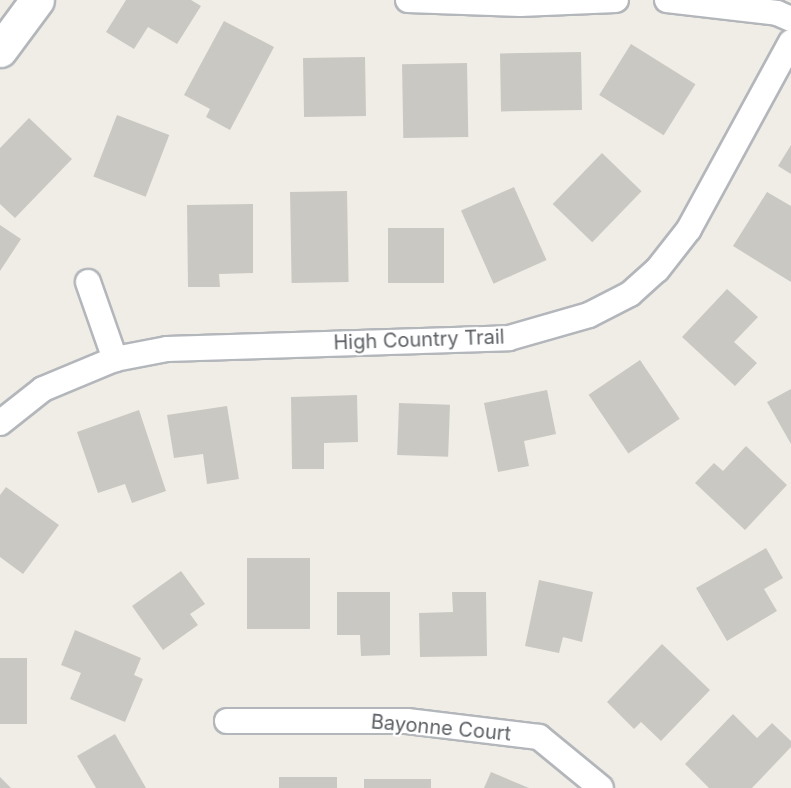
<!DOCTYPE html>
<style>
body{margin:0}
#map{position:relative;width:791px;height:788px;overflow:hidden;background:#efede6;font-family:Inter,sans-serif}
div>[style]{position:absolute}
.building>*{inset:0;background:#cac8c2;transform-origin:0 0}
.roads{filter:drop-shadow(2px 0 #b3b6ba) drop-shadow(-2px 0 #b3b6ba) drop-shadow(0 2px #b3b6ba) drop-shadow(0 -2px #b3b6ba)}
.street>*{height:24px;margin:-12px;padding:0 12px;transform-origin:12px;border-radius:12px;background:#fff}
.secondary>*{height:33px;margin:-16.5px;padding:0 16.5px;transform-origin:16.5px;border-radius:16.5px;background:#fff}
span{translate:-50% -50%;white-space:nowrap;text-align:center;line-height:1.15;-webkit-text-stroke:4.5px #fff;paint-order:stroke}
.street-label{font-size:20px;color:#5d6165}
</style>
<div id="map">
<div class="building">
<div style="clip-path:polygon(126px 0,191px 0,201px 6px,177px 44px,148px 27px,134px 49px,106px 32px)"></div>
<div style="clip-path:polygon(224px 21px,274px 47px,230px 130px,206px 117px,210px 109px,184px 95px)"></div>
<div style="left:631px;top:44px;width:76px;height:60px;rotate:32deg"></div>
<div style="left:581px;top:52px;width:58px;height:81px;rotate:89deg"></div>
<div style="left:365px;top:57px;width:59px;height:62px;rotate:89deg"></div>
<div style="left:467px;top:63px;width:74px;height:65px;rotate:89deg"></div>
<div style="left:117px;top:115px;width:56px;height:66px;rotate:21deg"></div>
<div style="clip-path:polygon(29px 118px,72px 159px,15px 218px,0 204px,0 148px)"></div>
<div style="clip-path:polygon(791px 145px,791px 174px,778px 166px)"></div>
<div style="left:602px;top:153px;width:55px;height:71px;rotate:44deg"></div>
<div style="left:514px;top:187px;width:80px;height:58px;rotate:66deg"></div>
<div style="left:347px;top:191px;width:91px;height:57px;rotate:89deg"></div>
<div style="clip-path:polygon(767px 192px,791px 206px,791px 282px,733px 246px)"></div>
<div style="clip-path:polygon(253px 204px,253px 273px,219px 274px,220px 287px,188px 287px,187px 205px)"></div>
<div style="clip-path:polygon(0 225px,21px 239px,0 271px)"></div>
<div style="left:388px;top:228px;width:56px;height:55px"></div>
<div style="clip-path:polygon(727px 289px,758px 317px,734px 342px,757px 363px,735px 386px,682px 337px)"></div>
<div style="left:640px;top:360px;width:71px;height:62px;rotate:56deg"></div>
<div style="clip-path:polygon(791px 389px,791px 444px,767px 402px)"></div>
<div style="clip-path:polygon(547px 390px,556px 434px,524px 441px,529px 466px,498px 472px,484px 403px)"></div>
<div style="clip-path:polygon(357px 395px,358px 442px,324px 443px,324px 469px,292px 469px,291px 397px)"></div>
<div style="left:399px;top:403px;width:51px;height:52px;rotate:2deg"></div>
<div style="clip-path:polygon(227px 406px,239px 479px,207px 484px,203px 454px,174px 458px,167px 415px)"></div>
<div style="clip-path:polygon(139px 410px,166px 491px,132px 503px,125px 484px,98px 493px,77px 432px)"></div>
<div style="clip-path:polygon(746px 446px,787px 485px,745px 530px,695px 483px,714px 463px,723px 471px)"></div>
<div style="clip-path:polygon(6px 487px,59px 525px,23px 574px,0 557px,0 495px)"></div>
<div style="clip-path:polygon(766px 548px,783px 578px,764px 589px,777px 611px,727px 641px,696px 588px)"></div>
<div style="left:247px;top:558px;width:63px;height:71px"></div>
<div style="clip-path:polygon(181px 571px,205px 604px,190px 614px,198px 625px,163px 650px,132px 606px)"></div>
<div style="clip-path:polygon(539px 580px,593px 592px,582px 642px,563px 637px,559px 653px,525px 646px)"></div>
<div style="clip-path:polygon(337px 592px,390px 592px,390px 655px,361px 656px,360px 635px,337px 635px)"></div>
<div style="clip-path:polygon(452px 592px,486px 592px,487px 656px,420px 657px,419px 613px,453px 612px)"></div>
<div style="clip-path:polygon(75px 630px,141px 658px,134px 675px,143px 679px,125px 722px,70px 699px,81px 673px,61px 665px)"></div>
<div style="clip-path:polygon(662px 644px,710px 690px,661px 741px,641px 722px,634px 729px,607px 702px)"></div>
<div style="left:0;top:658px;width:27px;height:66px"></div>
<div style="clip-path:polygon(733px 714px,757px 738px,772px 723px,791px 741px,791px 747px,752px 788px,709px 788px,685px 764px)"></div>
<div style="clip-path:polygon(115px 734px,146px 788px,96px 788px,77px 756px)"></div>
<div style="clip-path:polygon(491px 772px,529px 788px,484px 788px)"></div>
<div style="clip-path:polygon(0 777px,11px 788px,0 788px)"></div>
<div style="left:337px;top:777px;width:11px;height:58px;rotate:90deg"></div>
<div style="left:431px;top:779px;width:9px;height:67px;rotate:90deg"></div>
</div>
<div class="roads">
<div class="street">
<div style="left:408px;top:0;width:112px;rotate:2deg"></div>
<div style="left:520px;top:4px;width:96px;rotate:-2.4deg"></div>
<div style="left:667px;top:0;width:111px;rotate:6.7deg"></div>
<div style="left:777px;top:13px;width:15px;rotate:23deg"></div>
<div style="left:88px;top:282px;width:82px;rotate:70.7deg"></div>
<div style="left:0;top:423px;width:55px;rotate:-38.3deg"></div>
<div style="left:43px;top:389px;width:78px;rotate:-22.6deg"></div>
<div style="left:115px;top:359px;width:53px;rotate:-10.9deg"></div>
<div style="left:167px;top:349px;width:342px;rotate:-1.8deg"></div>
<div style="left:509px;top:338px;width:83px;rotate:-16deg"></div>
<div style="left:589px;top:315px;width:46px;rotate:-27.1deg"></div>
<div style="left:630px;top:294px;width:36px;rotate:-42deg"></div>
<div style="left:657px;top:270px;width:52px;rotate:-52deg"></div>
<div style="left:689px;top:229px;width:213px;rotate:-61.4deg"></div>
<div style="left:227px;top:721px;width:180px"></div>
<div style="left:407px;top:721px;width:133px;rotate:6.9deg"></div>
<div style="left:539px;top:737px;width:80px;rotate:39.4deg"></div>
</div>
<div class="secondary">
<div style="left:0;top:50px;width:62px;rotate:-53.5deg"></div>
</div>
</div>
<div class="street-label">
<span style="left:419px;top:340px;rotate:-2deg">High Country Trail</span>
<span style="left:441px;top:728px;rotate:5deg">Bayonne Court</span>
</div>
</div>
